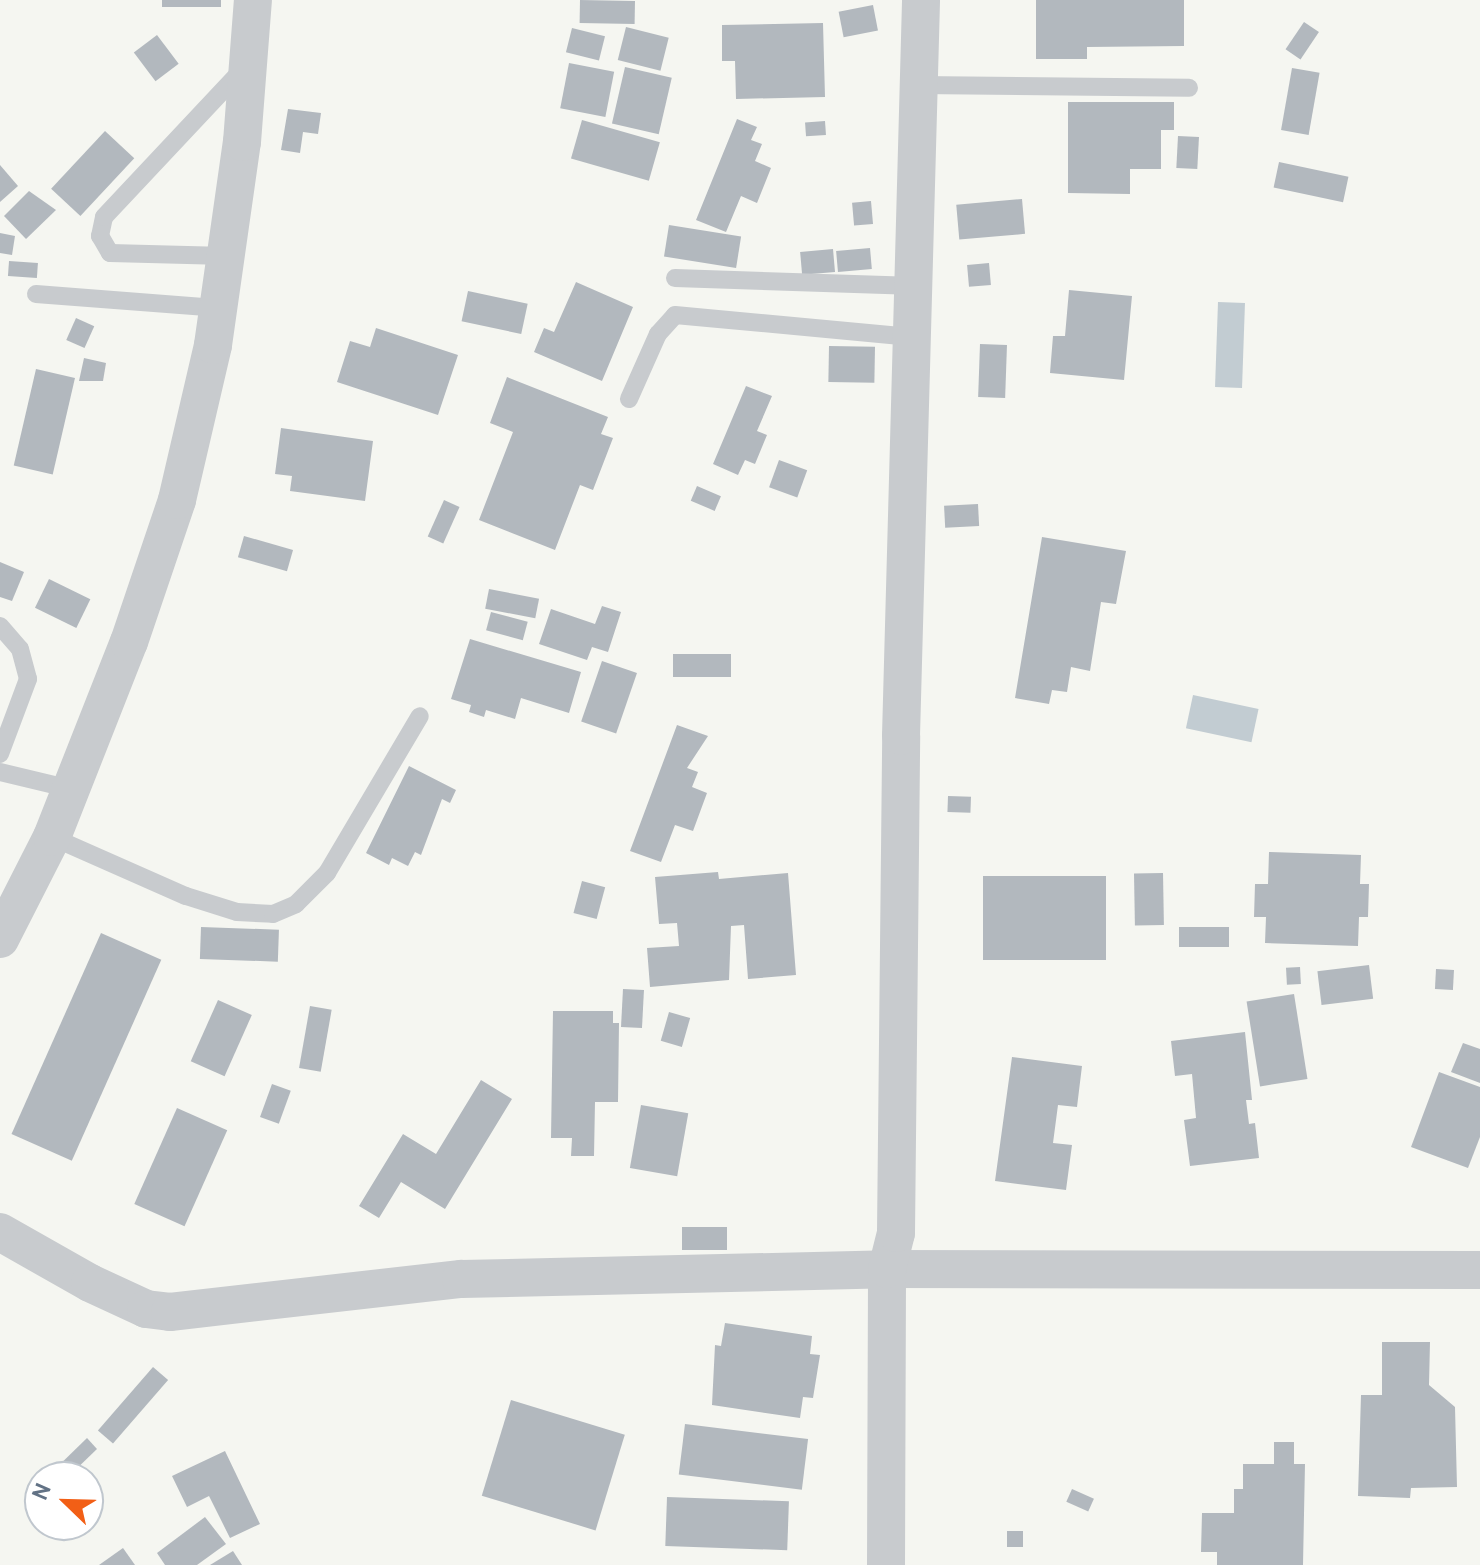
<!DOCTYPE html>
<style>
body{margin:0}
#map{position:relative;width:1480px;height:1565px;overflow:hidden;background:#f5f6f1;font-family:Overpass,sans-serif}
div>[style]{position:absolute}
.water>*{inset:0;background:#c2ccd2;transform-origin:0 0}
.building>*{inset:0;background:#b2b8be;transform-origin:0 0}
.lane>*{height:18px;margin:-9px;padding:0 9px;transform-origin:9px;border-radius:9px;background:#c8cbce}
.street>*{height:38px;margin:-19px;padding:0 19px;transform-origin:19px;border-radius:19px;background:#c8cbce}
span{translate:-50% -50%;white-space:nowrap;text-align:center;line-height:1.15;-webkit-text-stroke:8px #fff;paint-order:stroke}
.north{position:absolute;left:24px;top:1461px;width:80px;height:80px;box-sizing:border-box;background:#fff;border:2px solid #c0c7ce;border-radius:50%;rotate:293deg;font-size:22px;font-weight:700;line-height:32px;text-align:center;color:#627285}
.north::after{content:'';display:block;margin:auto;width:28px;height:36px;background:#f25f16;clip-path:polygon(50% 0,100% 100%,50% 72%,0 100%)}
</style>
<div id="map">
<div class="water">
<div style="left:1218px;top:302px;width:27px;height:85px;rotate:2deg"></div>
<div style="left:1193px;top:695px;width:67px;height:34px;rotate:12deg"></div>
</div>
<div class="building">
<div style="left:162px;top:0;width:59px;height:7px"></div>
<div style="left:580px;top:0;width:55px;height:23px;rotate:1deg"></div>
<div style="clip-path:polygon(1036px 0,1184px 0,1184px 46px,1087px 47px,1087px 59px,1036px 59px)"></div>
<div style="left:873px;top:5px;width:26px;height:35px;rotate:79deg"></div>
<div style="left:1304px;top:22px;width:18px;height:33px;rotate:34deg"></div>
<div style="clip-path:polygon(823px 23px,825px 97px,736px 99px,735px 61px,722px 61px,722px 25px)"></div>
<div style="left:626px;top:27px;width:44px;height:34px;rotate:14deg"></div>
<div style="left:572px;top:28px;width:34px;height:25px;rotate:14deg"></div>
<div style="left:157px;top:35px;width:36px;height:29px;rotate:53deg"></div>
<div style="left:569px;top:63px;width:46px;height:46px;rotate:11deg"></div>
<div style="left:625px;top:67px;width:48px;height:58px;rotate:13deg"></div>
<div style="left:1292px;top:68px;width:28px;height:63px;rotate:10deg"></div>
<div style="clip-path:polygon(1068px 102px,1174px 102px,1174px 130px,1161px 130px,1161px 169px,1130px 169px,1130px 194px,1068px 193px)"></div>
<div style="clip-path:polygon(288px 109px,321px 113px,318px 134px,303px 132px,300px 153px,281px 150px)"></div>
<div style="clip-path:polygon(737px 119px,757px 127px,751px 140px,762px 144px,755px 161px,771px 168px,757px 203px,741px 196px,726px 232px,696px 220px)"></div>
<div style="left:582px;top:120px;width:81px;height:40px;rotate:16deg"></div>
<div style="left:825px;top:121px;width:14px;height:20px;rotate:86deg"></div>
<div style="left:105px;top:131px;width:40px;height:79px;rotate:43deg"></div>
<div style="left:1178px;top:136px;width:21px;height:32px;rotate:3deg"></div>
<div style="left:1279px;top:162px;width:71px;height:26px;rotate:12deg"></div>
<div style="clip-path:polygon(0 165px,18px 186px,0 202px)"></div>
<div style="clip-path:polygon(29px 191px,56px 210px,26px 239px,4px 216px)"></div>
<div style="left:1022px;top:199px;width:35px;height:66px;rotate:85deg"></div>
<div style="left:871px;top:201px;width:23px;height:19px;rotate:85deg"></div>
<div style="left:669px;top:225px;width:73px;height:32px;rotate:9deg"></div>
<div style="clip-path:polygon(0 233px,15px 236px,12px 255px,0 253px)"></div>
<div style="left:870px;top:248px;width:21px;height:34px;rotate:85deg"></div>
<div style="left:833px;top:249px;width:23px;height:33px;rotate:85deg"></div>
<div style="left:9px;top:261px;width:29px;height:15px;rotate:4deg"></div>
<div style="left:989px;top:263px;width:22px;height:22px;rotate:85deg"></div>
<div style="clip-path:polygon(576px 282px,633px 307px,602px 381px,534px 352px,544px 328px,554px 332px)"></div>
<div style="clip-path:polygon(1069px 290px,1132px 296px,1124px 380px,1050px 373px,1053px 336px,1065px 336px)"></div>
<div style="left:468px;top:291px;width:61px;height:31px;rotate:12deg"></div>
<div style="left:76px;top:318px;width:20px;height:24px;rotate:24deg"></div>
<div style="clip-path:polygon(376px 328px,458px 355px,438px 415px,337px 382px,350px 341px,370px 347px)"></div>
<div style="left:980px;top:344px;width:27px;height:53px;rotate:2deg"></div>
<div style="left:829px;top:346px;width:46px;height:36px;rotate:1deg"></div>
<div style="clip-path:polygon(84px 358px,106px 363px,103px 381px,79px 381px)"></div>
<div style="left:36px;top:369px;width:40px;height:99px;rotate:13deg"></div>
<div style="clip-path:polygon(507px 377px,608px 417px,601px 434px,613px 438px,593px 490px,580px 485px,555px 550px,479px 520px,513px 432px,490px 423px)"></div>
<div style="clip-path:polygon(746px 386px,772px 396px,757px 431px,767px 435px,755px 464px,745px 460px,738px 475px,713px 464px)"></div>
<div style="clip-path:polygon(281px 428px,373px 441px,365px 501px,290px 491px,292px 476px,275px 474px)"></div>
<div style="left:779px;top:460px;width:30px;height:29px;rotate:20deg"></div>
<div style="left:697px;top:486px;width:26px;height:16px;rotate:23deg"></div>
<div style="left:444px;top:500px;width:17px;height:40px;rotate:24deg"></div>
<div style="left:978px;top:504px;width:22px;height:34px;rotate:87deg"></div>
<div style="left:244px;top:536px;width:51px;height:22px;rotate:16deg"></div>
<div style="clip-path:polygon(1042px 537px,1126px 551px,1116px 604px,1101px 602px,1090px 671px,1071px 667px,1067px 692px,1052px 690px,1049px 704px,1015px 698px)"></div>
<div style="clip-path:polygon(0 562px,24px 572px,12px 601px,0 597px)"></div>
<div style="left:49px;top:579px;width:46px;height:32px;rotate:26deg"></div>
<div style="left:489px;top:589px;width:51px;height:20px;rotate:11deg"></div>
<div style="clip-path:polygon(602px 606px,621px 612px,608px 652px,592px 647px,587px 660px,539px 644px,551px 609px,595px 624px)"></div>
<div style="left:491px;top:612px;width:38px;height:19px;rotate:15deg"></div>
<div style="clip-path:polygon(470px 639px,581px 672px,569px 713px,521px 698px,515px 719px,486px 710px,484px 717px,469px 712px,471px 705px,451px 699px)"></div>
<div style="left:673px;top:654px;width:58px;height:23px"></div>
<div style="left:602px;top:661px;width:37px;height:64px;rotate:19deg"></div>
<div style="clip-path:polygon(677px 725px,708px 736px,687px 768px,698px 772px,692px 787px,707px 793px,693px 831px,675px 825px,661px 862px,630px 851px)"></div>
<div style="clip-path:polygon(409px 766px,456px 790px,450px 803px,442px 799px,421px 855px,415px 852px,408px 866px,392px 858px,389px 865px,366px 853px)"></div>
<div style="left:948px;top:796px;width:23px;height:16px;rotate:2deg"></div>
<div style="clip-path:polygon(1269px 852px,1361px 855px,1360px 884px,1369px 884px,1368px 917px,1359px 917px,1358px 946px,1265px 943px,1266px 917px,1254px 917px,1255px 884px,1268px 884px)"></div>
<div style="clip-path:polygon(718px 872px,719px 879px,788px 873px,796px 975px,748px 979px,744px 925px,731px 926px,729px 980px,650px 987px,647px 948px,679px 946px,677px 923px,659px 924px,655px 877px)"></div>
<div style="left:1163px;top:873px;width:52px;height:29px;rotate:89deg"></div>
<div style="left:983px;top:876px;width:123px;height:84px"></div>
<div style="left:582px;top:881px;width:24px;height:33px;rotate:15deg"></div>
<div style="left:201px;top:927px;width:78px;height:32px;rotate:2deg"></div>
<div style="left:1179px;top:927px;width:50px;height:20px"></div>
<div style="left:101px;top:933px;width:66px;height:220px;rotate:24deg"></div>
<div style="left:1369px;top:965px;width:34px;height:52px;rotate:83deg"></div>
<div style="left:1300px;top:967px;width:17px;height:14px;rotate:87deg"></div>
<div style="left:1436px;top:969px;width:18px;height:20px;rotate:3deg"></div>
<div style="left:623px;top:989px;width:21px;height:38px;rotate:3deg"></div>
<div style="left:1294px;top:994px;width:86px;height:48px;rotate:81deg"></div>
<div style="left:218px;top:1000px;width:37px;height:67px;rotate:24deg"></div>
<div style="left:310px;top:1006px;width:22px;height:63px;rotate:10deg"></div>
<div style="clip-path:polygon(553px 1011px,613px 1011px,613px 1023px,619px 1023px,618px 1102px,595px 1102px,594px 1156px,571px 1156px,572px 1138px,551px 1138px)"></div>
<div style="left:669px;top:1012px;width:22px;height:30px;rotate:16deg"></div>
<div style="clip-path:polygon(1245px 1032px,1252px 1100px,1246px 1100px,1249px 1124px,1255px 1123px,1259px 1158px,1190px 1166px,1184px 1120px,1196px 1118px,1192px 1074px,1175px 1076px,1171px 1041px)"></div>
<div style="clip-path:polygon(1463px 1043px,1480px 1049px,1480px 1083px,1451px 1072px)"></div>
<div style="clip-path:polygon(1012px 1057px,1082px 1066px,1077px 1107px,1058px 1105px,1053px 1143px,1072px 1145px,1066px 1190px,995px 1181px)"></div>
<div style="clip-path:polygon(1439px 1072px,1480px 1087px,1480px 1137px,1468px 1168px,1411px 1147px)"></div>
<div style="clip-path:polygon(481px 1080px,512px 1099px,445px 1209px,401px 1182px,379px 1218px,359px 1206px,403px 1134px,436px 1154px)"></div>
<div style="left:272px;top:1084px;width:20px;height:35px;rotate:20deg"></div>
<div style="left:641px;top:1105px;width:48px;height:64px;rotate:10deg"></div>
<div style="left:177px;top:1108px;width:55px;height:105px;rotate:24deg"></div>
<div style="left:727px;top:1227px;width:23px;height:45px;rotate:90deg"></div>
<div style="clip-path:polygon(725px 1323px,812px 1336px,810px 1354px,820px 1355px,813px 1398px,803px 1397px,800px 1418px,712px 1405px,715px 1345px,721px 1346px)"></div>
<div style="clip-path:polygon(1382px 1342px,1430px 1342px,1429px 1385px,1455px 1407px,1457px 1487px,1411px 1488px,1410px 1498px,1358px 1496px,1361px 1395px,1382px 1395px)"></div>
<div style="left:153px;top:1367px;width:20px;height:84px;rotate:41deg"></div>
<div style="left:511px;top:1400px;width:119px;height:100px;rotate:17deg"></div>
<div style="left:685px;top:1424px;width:124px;height:51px;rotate:7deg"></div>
<div style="clip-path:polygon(87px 1438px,97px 1449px,68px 1477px,47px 1477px)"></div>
<div style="clip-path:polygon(1274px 1442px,1294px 1442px,1294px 1464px,1305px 1464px,1303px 1565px,1217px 1565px,1217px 1552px,1201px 1552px,1202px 1513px,1234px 1513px,1234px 1489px,1243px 1489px,1243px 1464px,1274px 1464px)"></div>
<div style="clip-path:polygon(225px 1451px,260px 1524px,230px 1538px,209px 1496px,187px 1507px,172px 1476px)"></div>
<div style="left:1072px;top:1489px;width:24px;height:14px;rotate:24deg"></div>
<div style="left:667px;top:1497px;width:122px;height:49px;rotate:2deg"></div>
<div style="clip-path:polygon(205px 1517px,226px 1544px,197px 1565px,165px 1565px,157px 1553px)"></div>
<div style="left:1007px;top:1531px;width:16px;height:16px"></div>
<div style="clip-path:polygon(123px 1548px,135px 1565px,99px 1565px)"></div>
<div style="clip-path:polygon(233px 1551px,242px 1565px,210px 1565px)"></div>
</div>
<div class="lane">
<div style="left:918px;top:85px;width:271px;rotate:0.6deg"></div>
<div style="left:226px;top:256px;width:116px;rotate:-178.5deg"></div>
<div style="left:110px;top:253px;width:20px;rotate:-120deg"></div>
<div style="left:100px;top:236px;width:19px;rotate:-78deg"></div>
<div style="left:104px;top:217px;width:202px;rotate:-46.8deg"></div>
<div style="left:675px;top:278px;width:241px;rotate:1.9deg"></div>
<div style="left:36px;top:294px;width:184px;rotate:4.4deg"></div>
<div style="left:629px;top:399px;width:71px;rotate:-66deg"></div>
<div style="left:658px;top:334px;width:25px;rotate:-48deg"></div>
<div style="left:675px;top:315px;width:240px;rotate:5.3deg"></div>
<div style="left:0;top:626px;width:30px;rotate:49deg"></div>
<div style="left:20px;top:649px;width:31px;rotate:75deg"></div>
<div style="left:28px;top:679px;width:80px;rotate:110.5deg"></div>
<div style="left:0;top:772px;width:73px;rotate:13.5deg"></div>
<div style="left:52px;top:837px;width:146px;rotate:23.8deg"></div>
<div style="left:186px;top:896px;width:53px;rotate:17.4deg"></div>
<div style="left:237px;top:912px;width:36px;rotate:3deg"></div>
<div style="left:273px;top:914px;width:25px;rotate:-23deg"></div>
<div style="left:296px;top:904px;width:44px;rotate:-45deg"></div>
<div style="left:327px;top:873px;width:182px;rotate:-59.4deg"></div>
</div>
<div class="street">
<div style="left:0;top:939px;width:114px;rotate:-63deg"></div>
<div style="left:52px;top:837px;width:210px;rotate:-68.5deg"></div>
<div style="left:129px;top:642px;width:150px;rotate:-71.3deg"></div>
<div style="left:177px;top:500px;width:159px;rotate:-76.9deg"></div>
<div style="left:213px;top:345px;width:205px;rotate:-81.9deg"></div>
<div style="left:242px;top:142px;width:142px;rotate:-85.6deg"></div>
<div style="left:0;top:1232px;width:103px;rotate:29.5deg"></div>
<div style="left:90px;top:1283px;width:62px;rotate:24.9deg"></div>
<div style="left:146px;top:1309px;width:24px;rotate:7deg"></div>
<div style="left:170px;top:1312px;width:293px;rotate:-6.5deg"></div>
<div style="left:461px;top:1279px;width:426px;rotate:-1.3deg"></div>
<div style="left:887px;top:1269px;width:593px;rotate:0.1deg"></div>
<div style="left:886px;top:1565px;width:296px;rotate:-89.8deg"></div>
<div style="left:887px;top:1269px;width:37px;rotate:-76deg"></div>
<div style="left:896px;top:1233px;width:497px;rotate:-89.4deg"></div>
<div style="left:901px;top:736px;width:736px;rotate:-88.44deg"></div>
</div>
<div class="north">N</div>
</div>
